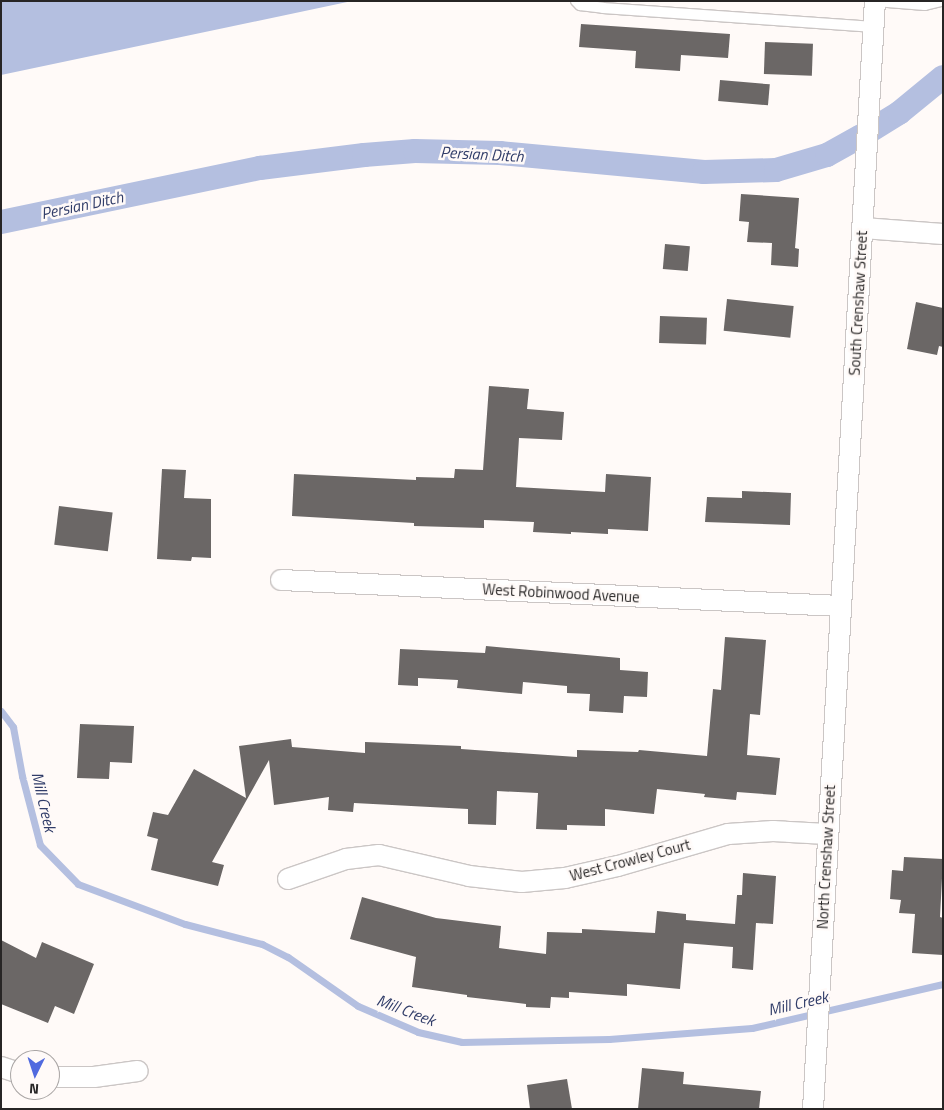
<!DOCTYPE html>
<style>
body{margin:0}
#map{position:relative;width:944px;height:1110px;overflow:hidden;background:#fffaf8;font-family:"Titillium Web",sans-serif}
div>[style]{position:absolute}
.water>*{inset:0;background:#b4bfe0}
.stream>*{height:7px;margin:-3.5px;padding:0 3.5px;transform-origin:3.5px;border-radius:3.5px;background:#b4bfe0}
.canal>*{height:24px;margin:-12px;padding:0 12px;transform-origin:12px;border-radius:12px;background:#b4bfe0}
.building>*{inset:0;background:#6b6766;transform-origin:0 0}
.roads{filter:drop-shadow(1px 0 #cbc6c5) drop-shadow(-1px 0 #cbc6c5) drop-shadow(0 1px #cbc6c5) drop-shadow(0 -1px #cbc6c5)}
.service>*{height:10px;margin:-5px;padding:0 5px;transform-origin:5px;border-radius:5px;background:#fff}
.minor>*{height:20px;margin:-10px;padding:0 10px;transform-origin:10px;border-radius:10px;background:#fff}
span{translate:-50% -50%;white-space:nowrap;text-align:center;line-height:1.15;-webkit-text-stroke:5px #fffaf8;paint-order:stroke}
.street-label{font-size:15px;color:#272525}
.water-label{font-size:16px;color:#313d69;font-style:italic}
.frame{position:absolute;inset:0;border:2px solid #272525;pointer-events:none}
.north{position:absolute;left:10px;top:1050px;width:50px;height:50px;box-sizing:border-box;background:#fffaf8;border:1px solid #a9a5a4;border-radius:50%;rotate:184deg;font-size:14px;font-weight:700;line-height:20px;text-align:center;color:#272525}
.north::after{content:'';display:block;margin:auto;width:18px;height:22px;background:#516adf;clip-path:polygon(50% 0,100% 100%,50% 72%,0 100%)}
</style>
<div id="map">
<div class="water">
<div style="clip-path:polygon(1px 1px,352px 1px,1px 75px)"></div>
</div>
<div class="stream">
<div style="left:1px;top:711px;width:20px;rotate:53deg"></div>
<div style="left:13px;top:727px;width:50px;rotate:79.6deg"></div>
<div style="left:22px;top:776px;width:71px;rotate:75.4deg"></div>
<div style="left:40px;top:845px;width:54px;rotate:45.7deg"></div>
<div style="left:78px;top:884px;width:114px;rotate:20.5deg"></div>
<div style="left:185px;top:924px;width:80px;rotate:14.6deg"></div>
<div style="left:262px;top:944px;width:29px;rotate:27deg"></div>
<div style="left:288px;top:957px;width:85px;rotate:35deg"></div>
<div style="left:358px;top:1006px;width:65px;rotate:23.4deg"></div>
<div style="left:418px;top:1032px;width:45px;rotate:12.8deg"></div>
<div style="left:462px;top:1042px;width:147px;rotate:-1.2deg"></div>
<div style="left:609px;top:1039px;width:143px;rotate:-4.4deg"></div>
<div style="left:752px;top:1028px;width:196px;rotate:-13deg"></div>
</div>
<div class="canal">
<div style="left:1px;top:222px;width:265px;rotate:-11.8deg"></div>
<div style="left:260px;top:168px;width:105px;rotate:-7.1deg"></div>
<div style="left:364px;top:155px;width:51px;rotate:-4.5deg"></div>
<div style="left:415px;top:151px;width:85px;rotate:1.3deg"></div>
<div style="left:500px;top:153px;width:205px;rotate:5.3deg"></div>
<div style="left:704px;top:172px;width:72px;rotate:-1.6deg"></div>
<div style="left:776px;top:170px;width:53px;rotate:-16.4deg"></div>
<div style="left:827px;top:155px;width:38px;rotate:-29deg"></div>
<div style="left:860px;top:137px;width:46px;rotate:-31.6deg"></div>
<div style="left:899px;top:113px;width:57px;rotate:-39.3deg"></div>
</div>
<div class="building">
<div style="clip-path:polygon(581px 24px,730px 34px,728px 58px,681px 55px,680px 71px,635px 68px,636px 51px,579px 47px)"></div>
<div style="left:765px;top:42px;width:48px;height:32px;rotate:2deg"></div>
<div style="left:720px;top:80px;width:50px;height:21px;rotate:5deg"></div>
<div style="clip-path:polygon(741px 194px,799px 198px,795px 248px,799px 249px,798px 267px,771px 265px,772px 243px,747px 242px,749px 222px,739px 221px)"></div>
<div style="left:665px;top:244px;width:25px;height:25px;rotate:5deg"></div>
<div style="left:727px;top:299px;width:67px;height:32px;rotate:6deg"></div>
<div style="clip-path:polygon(916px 302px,943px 308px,943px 347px,939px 346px,937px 355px,907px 349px)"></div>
<div style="left:660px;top:316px;width:47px;height:27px;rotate:2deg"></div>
<div style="clip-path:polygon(489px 386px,529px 389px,527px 409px,564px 412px,562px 440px,519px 438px,516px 487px,605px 492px,606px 474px,651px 477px,648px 531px,608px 529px,608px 534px,571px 532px,571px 534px,533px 532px,534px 522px,484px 520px,484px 528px,414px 526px,414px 523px,292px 516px,294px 474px,416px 480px,416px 477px,454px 478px,455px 469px,483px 470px)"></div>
<div style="clip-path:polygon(162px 469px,186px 470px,184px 498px,211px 499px,211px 558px,192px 557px,191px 561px,157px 559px)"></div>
<div style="clip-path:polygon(742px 491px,791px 493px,790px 525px,705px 522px,707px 497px,742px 498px)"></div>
<div style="left:59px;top:506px;width:54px;height:39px;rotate:7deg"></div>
<div style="clip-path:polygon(725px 637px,766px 640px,760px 715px,750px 714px,747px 755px,780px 758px,776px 795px,737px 792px,736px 800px,704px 797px,705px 794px,657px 789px,654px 814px,605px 809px,605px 826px,567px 825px,567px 830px,536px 829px,538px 793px,497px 791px,496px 825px,468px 824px,468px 809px,354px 803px,353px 812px,328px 810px,329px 797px,274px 805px,269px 760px,212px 862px,224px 865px,218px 886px,151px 870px,158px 839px,147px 836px,153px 812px,168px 815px,194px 769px,246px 798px,239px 746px,291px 739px,292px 747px,365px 753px,365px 742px,461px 746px,461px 749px,577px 757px,577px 750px,638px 752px,639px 750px,707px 756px,713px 689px,721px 690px)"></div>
<div style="clip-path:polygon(486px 646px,620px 658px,620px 670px,648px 672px,647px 697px,624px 696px,623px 713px,589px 711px,590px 694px,567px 693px,567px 686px,523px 682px,522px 694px,457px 688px,458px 680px,418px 678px,418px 686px,398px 685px,400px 649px,485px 653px)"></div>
<div style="clip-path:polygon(80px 724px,134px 726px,132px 763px,110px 762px,109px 779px,77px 778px)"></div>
<div style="clip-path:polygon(904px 857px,943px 859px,940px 917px,943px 918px,943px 955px,912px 953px,915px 914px,899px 913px,901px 900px,890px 899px,892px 870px,903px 871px)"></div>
<div style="clip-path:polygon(743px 873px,776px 876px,773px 924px,756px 923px,753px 970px,732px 968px,733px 947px,684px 943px,680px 989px,627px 984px,627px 996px,569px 992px,569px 998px,551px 997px,550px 1008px,526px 1007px,526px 1004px,467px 997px,467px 995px,412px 987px,416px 957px,350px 939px,362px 897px,436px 918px,501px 926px,499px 948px,546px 954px,547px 932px,582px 933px,582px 929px,655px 933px,657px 911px,686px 914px,686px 920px,735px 924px,737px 895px,742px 895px)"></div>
<div style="clip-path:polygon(1px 940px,36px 958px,42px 942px,94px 964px,74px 1014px,55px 1006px,48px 1023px,1px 1004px)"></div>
<div style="clip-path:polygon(642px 1068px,684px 1072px,683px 1084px,761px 1091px,759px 1109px,638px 1109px)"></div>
<div style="clip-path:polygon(567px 1079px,572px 1109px,530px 1109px,527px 1085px)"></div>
</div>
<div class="roads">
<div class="service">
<div style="left:576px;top:1px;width:6px;rotate:45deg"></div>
<div style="left:580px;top:5px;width:23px;rotate:7deg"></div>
<div style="left:603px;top:8px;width:272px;rotate:4deg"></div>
<div style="left:875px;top:1px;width:50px;rotate:4.6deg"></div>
<div style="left:925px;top:5px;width:16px;rotate:-14deg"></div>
</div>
<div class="minor">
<div style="left:863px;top:228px;width:80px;rotate:4.3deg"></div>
<div style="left:281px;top:580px;width:560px;rotate:2.66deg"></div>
<div style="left:288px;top:879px;width:61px;rotate:-19deg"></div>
<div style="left:346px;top:859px;width:33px;rotate:-7deg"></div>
<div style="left:379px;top:855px;width:92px;rotate:13.1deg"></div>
<div style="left:469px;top:876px;width:53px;rotate:6.5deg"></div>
<div style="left:522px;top:882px;width:43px;rotate:-5.3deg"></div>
<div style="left:565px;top:878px;width:54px;rotate:-12.8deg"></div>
<div style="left:618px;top:866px;width:115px;rotate:-16.2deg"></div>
<div style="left:728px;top:834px;width:45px;rotate:-3.8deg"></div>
<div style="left:773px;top:831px;width:54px;rotate:3.2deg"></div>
<div style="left:1px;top:1067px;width:20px;rotate:18deg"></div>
<div style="left:50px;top:1077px;width:44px"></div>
<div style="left:94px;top:1077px;width:44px;rotate:-7.8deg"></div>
<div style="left:813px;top:1109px;width:1110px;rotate:-86.8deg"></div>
</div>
</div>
<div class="street-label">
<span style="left:858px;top:303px;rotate:-87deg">South Crenshaw Street</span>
<span style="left:561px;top:593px;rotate:3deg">West Robinwood Avenue</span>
<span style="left:826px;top:857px;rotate:-87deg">North Crenshaw Street</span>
<span style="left:630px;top:860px;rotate:-15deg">West Crowley Court</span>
</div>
<div class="water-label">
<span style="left:482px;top:154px;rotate:3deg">Persian Ditch</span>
<span style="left:82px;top:205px;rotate:-12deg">Persian Ditch</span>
<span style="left:44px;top:802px;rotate:77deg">Mill Creek</span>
<span style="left:798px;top:1003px;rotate:-13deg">Mill Creek</span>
<span style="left:406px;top:1010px;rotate:21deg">Mill Creek</span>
</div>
<div class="frame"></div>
<div class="north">N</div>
</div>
